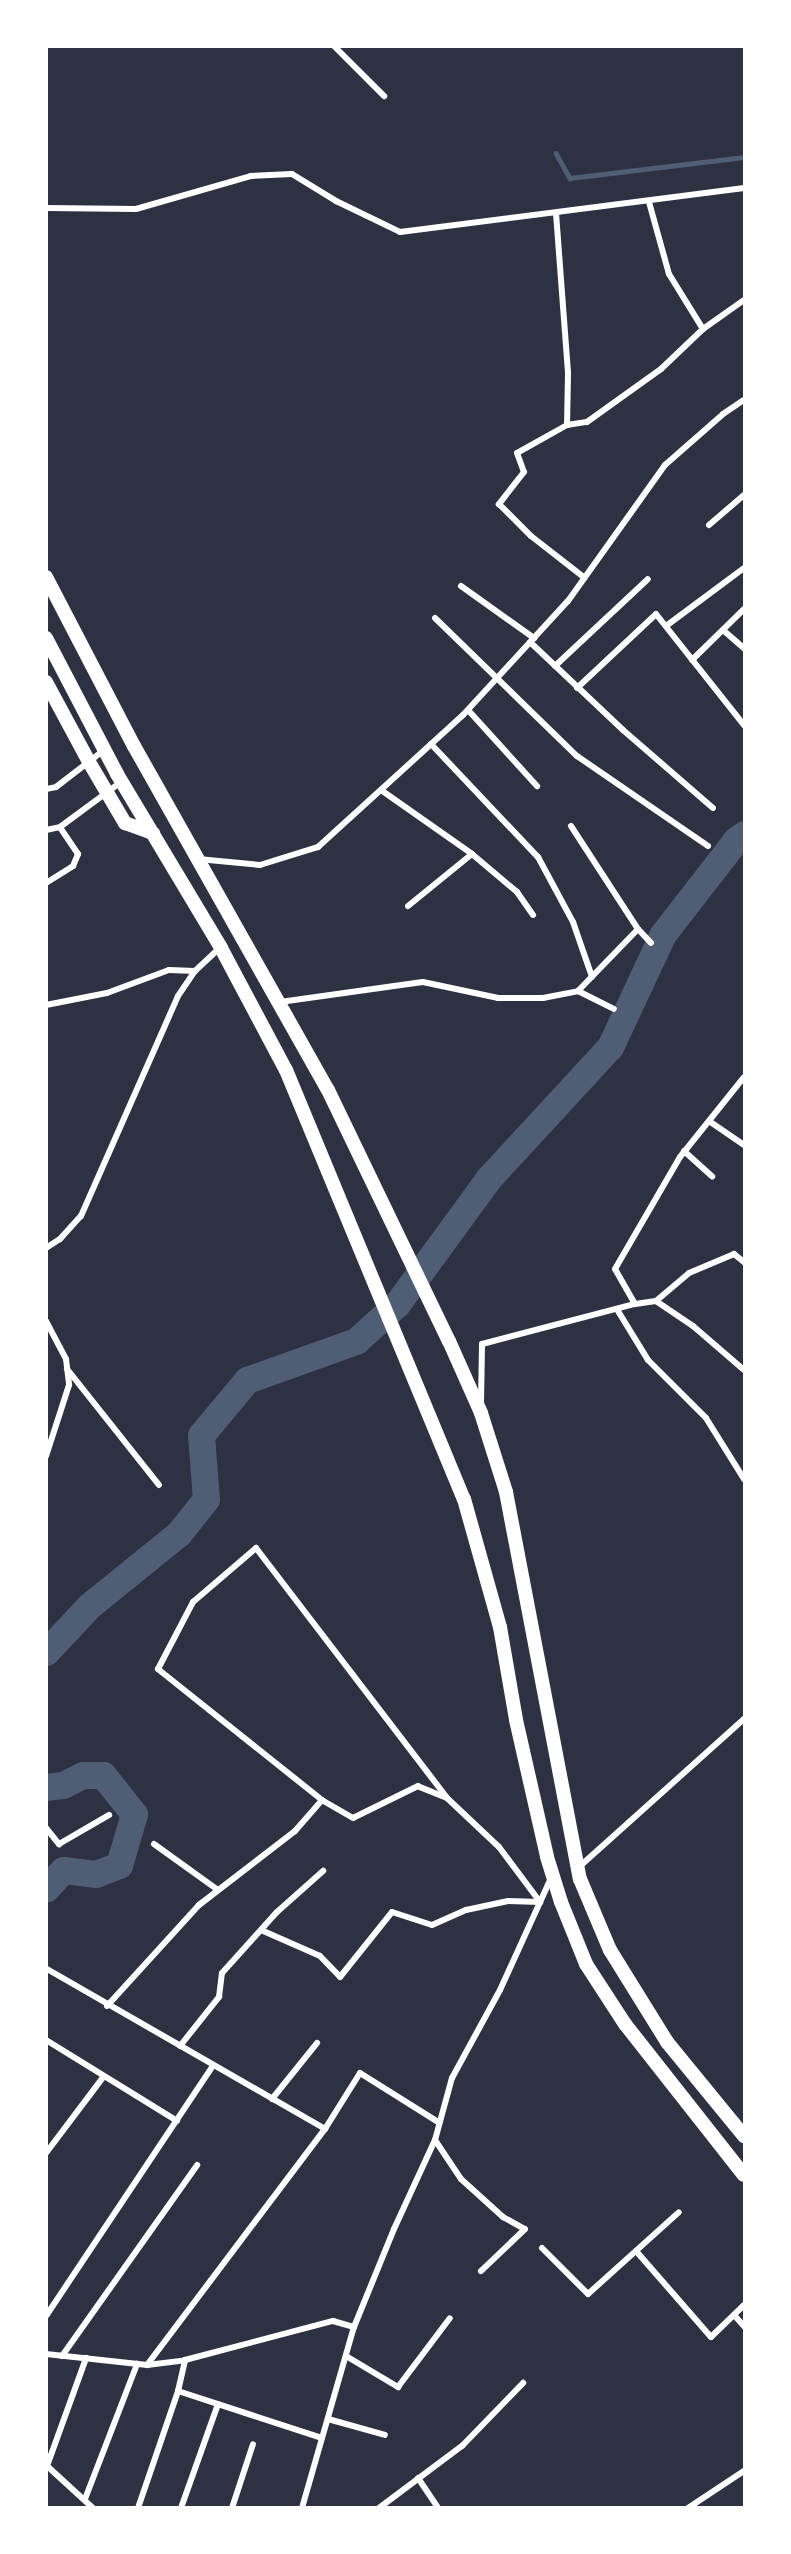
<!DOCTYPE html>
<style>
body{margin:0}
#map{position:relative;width:791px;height:2554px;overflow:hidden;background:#2d3142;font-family:Figtree,sans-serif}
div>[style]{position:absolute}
.stream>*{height:4.5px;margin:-2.25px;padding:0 2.25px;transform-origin:2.25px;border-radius:2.25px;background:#4f5d75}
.river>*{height:27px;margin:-13.5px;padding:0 13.5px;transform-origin:13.5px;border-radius:13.5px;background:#4f5d75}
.minor>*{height:6px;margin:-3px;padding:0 3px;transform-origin:3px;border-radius:3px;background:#fff}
.trunk>*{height:14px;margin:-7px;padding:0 7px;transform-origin:7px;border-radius:7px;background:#fff}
span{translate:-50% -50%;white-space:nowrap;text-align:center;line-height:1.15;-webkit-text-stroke:5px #fff;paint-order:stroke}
.frame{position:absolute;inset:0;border:48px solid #fff;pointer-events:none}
</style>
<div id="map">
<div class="stream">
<div style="left:556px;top:153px;width:29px;rotate:61deg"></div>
<div style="left:570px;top:178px;width:175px;rotate:-6.9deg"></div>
</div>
<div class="river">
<div style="left:46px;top:1652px;width:63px;rotate:-46.9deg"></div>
<div style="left:89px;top:1606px;width:116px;rotate:-39deg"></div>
<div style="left:179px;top:1533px;width:43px;rotate:-51.5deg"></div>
<div style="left:206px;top:1499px;width:64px;rotate:-94.5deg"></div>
<div style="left:201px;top:1435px;width:72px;rotate:-50.1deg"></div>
<div style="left:247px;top:1380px;width:116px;rotate:-19.7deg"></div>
<div style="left:356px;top:1341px;width:55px;rotate:-42.1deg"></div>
<div style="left:397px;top:1304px;width:155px;rotate:-53.9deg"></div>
<div style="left:488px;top:1179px;width:180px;rotate:-47.3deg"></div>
<div style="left:610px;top:1047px;width:125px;rotate:-64.9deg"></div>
<div style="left:663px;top:934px;width:119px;rotate:-52.2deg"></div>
<div style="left:736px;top:840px;width:10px;rotate:-37deg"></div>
<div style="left:46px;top:1787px;width:17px;rotate:-7deg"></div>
<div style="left:63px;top:1785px;width:22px;rotate:-27deg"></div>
<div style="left:83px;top:1775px;width:20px"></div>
<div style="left:103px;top:1775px;width:50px;rotate:51.5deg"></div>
<div style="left:134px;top:1814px;width:53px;rotate:106.4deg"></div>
<div style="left:119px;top:1865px;width:25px;rotate:159deg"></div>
<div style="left:96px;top:1874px;width:33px;rotate:-173deg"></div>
<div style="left:63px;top:1870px;width:25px;rotate:132deg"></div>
</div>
<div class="minor">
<div style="left:334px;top:46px;width:71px;rotate:45deg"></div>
<div style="left:649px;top:202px;width:75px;rotate:74.5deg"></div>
<div style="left:669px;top:274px;width:65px;rotate:58.3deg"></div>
<div style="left:46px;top:208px;width:90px;rotate:0.6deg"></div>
<div style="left:136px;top:209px;width:120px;rotate:-16deg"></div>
<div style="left:251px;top:176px;width:41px;rotate:-2.8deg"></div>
<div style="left:292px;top:174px;width:52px;rotate:31.5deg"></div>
<div style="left:336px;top:201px;width:71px;rotate:25.8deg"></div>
<div style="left:400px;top:232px;width:347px;rotate:-7.3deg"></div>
<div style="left:556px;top:213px;width:161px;rotate:85.7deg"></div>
<div style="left:568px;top:374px;width:51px;rotate:91.1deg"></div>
<div style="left:567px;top:425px;width:57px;rotate:150.8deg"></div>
<div style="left:517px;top:453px;width:20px;rotate:70deg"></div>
<div style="left:524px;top:472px;width:41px;rotate:128deg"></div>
<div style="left:499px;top:504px;width:45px;rotate:45deg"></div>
<div style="left:531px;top:536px;width:68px;rotate:37.9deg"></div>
<div style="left:567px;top:425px;width:20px;rotate:-9deg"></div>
<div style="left:587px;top:422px;width:91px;rotate:-35.6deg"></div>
<div style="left:661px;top:369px;width:58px;rotate:-43.6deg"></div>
<div style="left:703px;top:329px;width:50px;rotate:-35.3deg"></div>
<div style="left:709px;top:525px;width:46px;rotate:-40.6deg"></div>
<div style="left:461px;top:586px;width:90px;rotate:35.5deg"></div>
<div style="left:435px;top:618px;width:198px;rotate:44.2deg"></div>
<div style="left:577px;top:756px;width:159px;rotate:34.5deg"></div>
<div style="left:666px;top:626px;width:97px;rotate:-36.6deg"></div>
<div style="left:723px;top:630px;width:28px;rotate:41deg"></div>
<div style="left:530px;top:642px;width:128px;rotate:43.4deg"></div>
<div style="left:623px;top:730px;width:119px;rotate:40.9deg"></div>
<div style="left:692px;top:660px;width:73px;rotate:-44.4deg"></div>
<div style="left:555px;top:666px;width:127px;rotate:-43.1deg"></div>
<div style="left:577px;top:688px;width:108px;rotate:-43.1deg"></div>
<div style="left:656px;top:614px;width:142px;rotate:51.6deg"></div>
<div style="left:468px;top:710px;width:103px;rotate:47.8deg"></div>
<div style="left:431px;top:744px;width:156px;rotate:46.6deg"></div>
<div style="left:538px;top:857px;width:74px;rotate:61.7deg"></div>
<div style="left:573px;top:922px;width:58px;rotate:70.9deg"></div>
<div style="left:46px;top:789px;width:10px;rotate:-11deg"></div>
<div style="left:56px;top:787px;width:61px;rotate:-37.6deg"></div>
<div style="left:381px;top:790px;width:111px;rotate:35.1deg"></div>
<div style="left:472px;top:854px;width:59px;rotate:40.2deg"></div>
<div style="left:517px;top:892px;width:28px;rotate:55deg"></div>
<div style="left:571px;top:826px;width:123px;rotate:57deg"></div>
<div style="left:638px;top:929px;width:19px;rotate:47deg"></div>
<div style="left:46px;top:830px;width:14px;rotate:-12deg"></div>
<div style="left:198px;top:859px;width:62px;rotate:5.5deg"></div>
<div style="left:260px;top:865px;width:61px;rotate:-17.2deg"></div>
<div style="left:318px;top:847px;width:196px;rotate:-42.3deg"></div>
<div style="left:463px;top:715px;width:155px;rotate:-47.4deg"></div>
<div style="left:568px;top:601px;width:167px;rotate:-54.5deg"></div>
<div style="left:665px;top:465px;width:77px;rotate:-41.3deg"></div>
<div style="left:723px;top:414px;width:25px;rotate:-34deg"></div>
<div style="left:46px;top:883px;width:32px;rotate:-32deg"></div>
<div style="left:73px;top:866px;width:13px;rotate:-67deg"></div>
<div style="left:78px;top:854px;width:32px;rotate:-124deg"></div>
<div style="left:60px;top:827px;width:76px;rotate:-36.4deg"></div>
<div style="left:408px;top:906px;width:82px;rotate:-39.1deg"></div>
<div style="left:578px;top:991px;width:40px;rotate:26.6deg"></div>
<div style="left:280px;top:1002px;width:144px;rotate:-8deg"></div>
<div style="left:423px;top:982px;width:77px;rotate:12deg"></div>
<div style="left:498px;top:998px;width:45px"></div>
<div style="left:543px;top:998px;width:36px;rotate:-11deg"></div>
<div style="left:578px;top:991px;width:86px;rotate:-45.9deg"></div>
<div style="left:46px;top:1005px;width:62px;rotate:-11.1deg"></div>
<div style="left:107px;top:993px;width:66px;rotate:-20.4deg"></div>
<div style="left:169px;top:970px;width:26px;rotate:2deg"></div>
<div style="left:709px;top:1121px;width:42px;rotate:34.4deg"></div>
<div style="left:684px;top:1151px;width:38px;rotate:42deg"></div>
<div style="left:46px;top:1248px;width:17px;rotate:-33deg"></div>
<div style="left:60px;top:1239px;width:31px;rotate:-48deg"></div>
<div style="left:81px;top:1216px;width:240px;rotate:-66.2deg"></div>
<div style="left:178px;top:996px;width:30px;rotate:-56deg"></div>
<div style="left:195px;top:971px;width:34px;rotate:-43deg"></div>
<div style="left:656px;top:1301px;width:45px;rotate:34deg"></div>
<div style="left:693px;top:1326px;width:67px;rotate:40.8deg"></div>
<div style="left:635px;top:1304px;width:21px;rotate:-8deg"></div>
<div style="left:656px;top:1301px;width:43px;rotate:-40.3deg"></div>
<div style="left:689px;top:1273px;width:49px;rotate:-22.9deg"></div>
<div style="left:734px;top:1254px;width:13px;rotate:39deg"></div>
<div style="left:618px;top:1311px;width:57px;rotate:58.5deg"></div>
<div style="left:648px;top:1360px;width:82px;rotate:45deg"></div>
<div style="left:706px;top:1418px;width:72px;rotate:58.1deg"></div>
<div style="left:46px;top:1321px;width:43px;rotate:62.2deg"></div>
<div style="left:66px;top:1359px;width:26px;rotate:83deg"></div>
<div style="left:69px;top:1385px;width:75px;rotate:107.9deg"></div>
<div style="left:67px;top:1369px;width:148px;rotate:51.6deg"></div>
<div style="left:481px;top:1403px;width:59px;rotate:-89deg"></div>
<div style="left:482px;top:1344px;width:158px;rotate:-14.7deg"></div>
<div style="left:635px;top:1304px;width:40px;rotate:-119.7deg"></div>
<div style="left:615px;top:1269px;width:129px;rotate:-59.9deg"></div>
<div style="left:680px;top:1157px;width:102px;rotate:-51.3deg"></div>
<div style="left:447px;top:1798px;width:31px;rotate:-158deg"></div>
<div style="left:418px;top:1786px;width:72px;rotate:153.8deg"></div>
<div style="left:353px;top:1818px;width:36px;rotate:-150deg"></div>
<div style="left:322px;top:1800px;width:210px;rotate:-141.4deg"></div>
<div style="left:158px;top:1669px;width:76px;rotate:-62.4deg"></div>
<div style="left:193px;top:1602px;width:83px;rotate:-40.6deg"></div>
<div style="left:256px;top:1548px;width:315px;rotate:52.6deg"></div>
<div style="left:447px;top:1798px;width:71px;rotate:43.3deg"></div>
<div style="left:499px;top:1847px;width:69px;rotate:53.3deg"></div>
<div style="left:46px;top:1828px;width:21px;rotate:51deg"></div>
<div style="left:59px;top:1844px;width:58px;rotate:-30.1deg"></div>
<div style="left:154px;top:1844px;width:79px;rotate:35.7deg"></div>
<div style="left:579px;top:1867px;width:222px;rotate:-41.9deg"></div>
<div style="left:261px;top:1930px;width:64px;rotate:23.8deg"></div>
<div style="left:320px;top:1956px;width:29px;rotate:46deg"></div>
<div style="left:340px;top:1977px;width:83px;rotate:-51.3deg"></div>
<div style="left:392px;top:1912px;width:42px;rotate:18deg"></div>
<div style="left:432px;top:1925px;width:37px;rotate:-24deg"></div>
<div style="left:466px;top:1910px;width:43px;rotate:-12.1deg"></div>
<div style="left:508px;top:1901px;width:32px;rotate:2deg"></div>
<div style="left:47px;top:1969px;width:321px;rotate:29.9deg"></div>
<div style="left:107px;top:2006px;width:137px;rotate:-47.7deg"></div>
<div style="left:199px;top:1905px;width:121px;rotate:-37.6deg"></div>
<div style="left:295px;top:1831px;width:41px;rotate:-48.9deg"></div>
<div style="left:46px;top:2040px;width:154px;rotate:31.7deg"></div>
<div style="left:180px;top:2046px;width:63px;rotate:-51.5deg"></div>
<div style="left:219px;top:1997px;width:24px;rotate:-83deg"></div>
<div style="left:222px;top:1973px;width:82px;rotate:-48deg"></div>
<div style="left:277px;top:1912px;width:62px;rotate:-41.7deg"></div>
<div style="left:272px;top:2099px;width:72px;rotate:-51.2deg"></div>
<div style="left:435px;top:2140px;width:47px;rotate:56.3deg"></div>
<div style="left:461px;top:2179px;width:57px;rotate:42.1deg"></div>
<div style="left:503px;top:2217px;width:25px;rotate:29deg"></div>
<div style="left:525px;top:2229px;width:61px;rotate:136.3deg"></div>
<div style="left:46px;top:2153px;width:96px;rotate:-53deg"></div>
<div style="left:542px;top:2248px;width:65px;rotate:45deg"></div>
<div style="left:588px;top:2294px;width:122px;rotate:-42deg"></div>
<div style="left:636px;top:2251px;width:114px;rotate:48.9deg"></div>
<div style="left:711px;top:2337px;width:46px;rotate:-44.1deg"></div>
<div style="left:734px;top:2315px;width:15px;rotate:48deg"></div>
<div style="left:46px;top:2316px;width:301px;rotate:-56.3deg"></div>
<div style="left:46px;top:2354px;width:102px;rotate:6.2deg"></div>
<div style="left:147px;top:2365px;width:38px;rotate:-7deg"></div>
<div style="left:185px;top:2360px;width:153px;rotate:-14.8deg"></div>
<div style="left:333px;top:2321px;width:22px;rotate:16deg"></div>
<div style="left:62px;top:2356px;width:234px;rotate:-54.7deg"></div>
<div style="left:346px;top:2356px;width:61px;rotate:30.8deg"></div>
<div style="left:398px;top:2387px;width:86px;rotate:-53deg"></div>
<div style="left:147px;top:2365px;width:296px;rotate:-53deg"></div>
<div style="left:325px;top:2129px;width:66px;rotate:-58deg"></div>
<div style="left:360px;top:2073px;width:92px;rotate:32.1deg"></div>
<div style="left:178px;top:2391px;width:151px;rotate:18.1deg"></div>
<div style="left:328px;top:2419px;width:59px;rotate:15.7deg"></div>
<div style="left:46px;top:2465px;width:64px;rotate:42.5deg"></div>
<div style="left:47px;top:2466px;width:115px;rotate:-70.1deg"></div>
<div style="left:418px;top:2478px;width:36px;rotate:56deg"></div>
<div style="left:85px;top:2499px;width:145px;rotate:-68.9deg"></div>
<div style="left:138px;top:2508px;width:124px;rotate:-71.1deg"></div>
<div style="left:178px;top:2391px;width:32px;rotate:-77deg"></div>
<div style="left:181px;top:2508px;width:110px;rotate:-70.4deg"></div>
<div style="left:232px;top:2508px;width:67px;rotate:-71.8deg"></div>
<div style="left:302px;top:2508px;width:188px;rotate:-74deg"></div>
<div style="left:354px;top:2327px;width:106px;rotate:-67.8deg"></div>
<div style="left:394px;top:2229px;width:98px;rotate:-65.3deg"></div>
<div style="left:435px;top:2140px;width:64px;rotate:-74.7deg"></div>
<div style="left:452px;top:2078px;width:100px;rotate:-61.4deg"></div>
<div style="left:500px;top:1990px;width:123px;rotate:-65.5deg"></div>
<div style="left:379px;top:2508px;width:104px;rotate:-36.8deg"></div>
<div style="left:462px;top:2446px;width:88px;rotate:-45.9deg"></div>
<div style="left:688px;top:2508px;width:67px;rotate:-33.5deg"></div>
</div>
<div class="trunk">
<div style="left:46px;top:577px;width:191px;rotate:62.5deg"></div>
<div style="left:134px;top:746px;width:395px;rotate:60.6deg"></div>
<div style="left:328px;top:1090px;width:279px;rotate:64.3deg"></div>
<div style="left:449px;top:1341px;width:79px;rotate:66deg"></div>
<div style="left:481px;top:1413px;width:83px;rotate:72.4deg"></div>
<div style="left:506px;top:1492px;width:394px;rotate:79.2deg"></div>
<div style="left:580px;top:1879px;width:77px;rotate:67.1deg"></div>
<div style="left:610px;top:1950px;width:108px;rotate:58.2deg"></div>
<div style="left:667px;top:2042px;width:122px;rotate:50.7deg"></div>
<div style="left:46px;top:638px;width:153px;rotate:62.4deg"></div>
<div style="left:117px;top:774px;width:203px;rotate:59.1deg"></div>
<div style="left:221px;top:948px;width:138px;rotate:62deg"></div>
<div style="left:286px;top:1070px;width:464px;rotate:67.5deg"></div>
<div style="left:464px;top:1499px;width:133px;rotate:74.3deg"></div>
<div style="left:500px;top:1627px;width:94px;rotate:80.2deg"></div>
<div style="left:516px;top:1720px;width:140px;rotate:77.2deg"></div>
<div style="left:547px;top:1857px;width:47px;rotate:72.7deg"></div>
<div style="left:561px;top:1902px;width:67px;rotate:68deg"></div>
<div style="left:586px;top:1964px;width:72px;rotate:57deg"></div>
<div style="left:625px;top:2024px;width:192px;rotate:51.8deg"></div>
<div style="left:46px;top:682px;width:91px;rotate:61.7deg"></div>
<div style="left:89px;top:762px;width:71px;rotate:59.5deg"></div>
<div style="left:125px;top:823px;width:30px;rotate:20deg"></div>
</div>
<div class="frame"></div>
</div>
